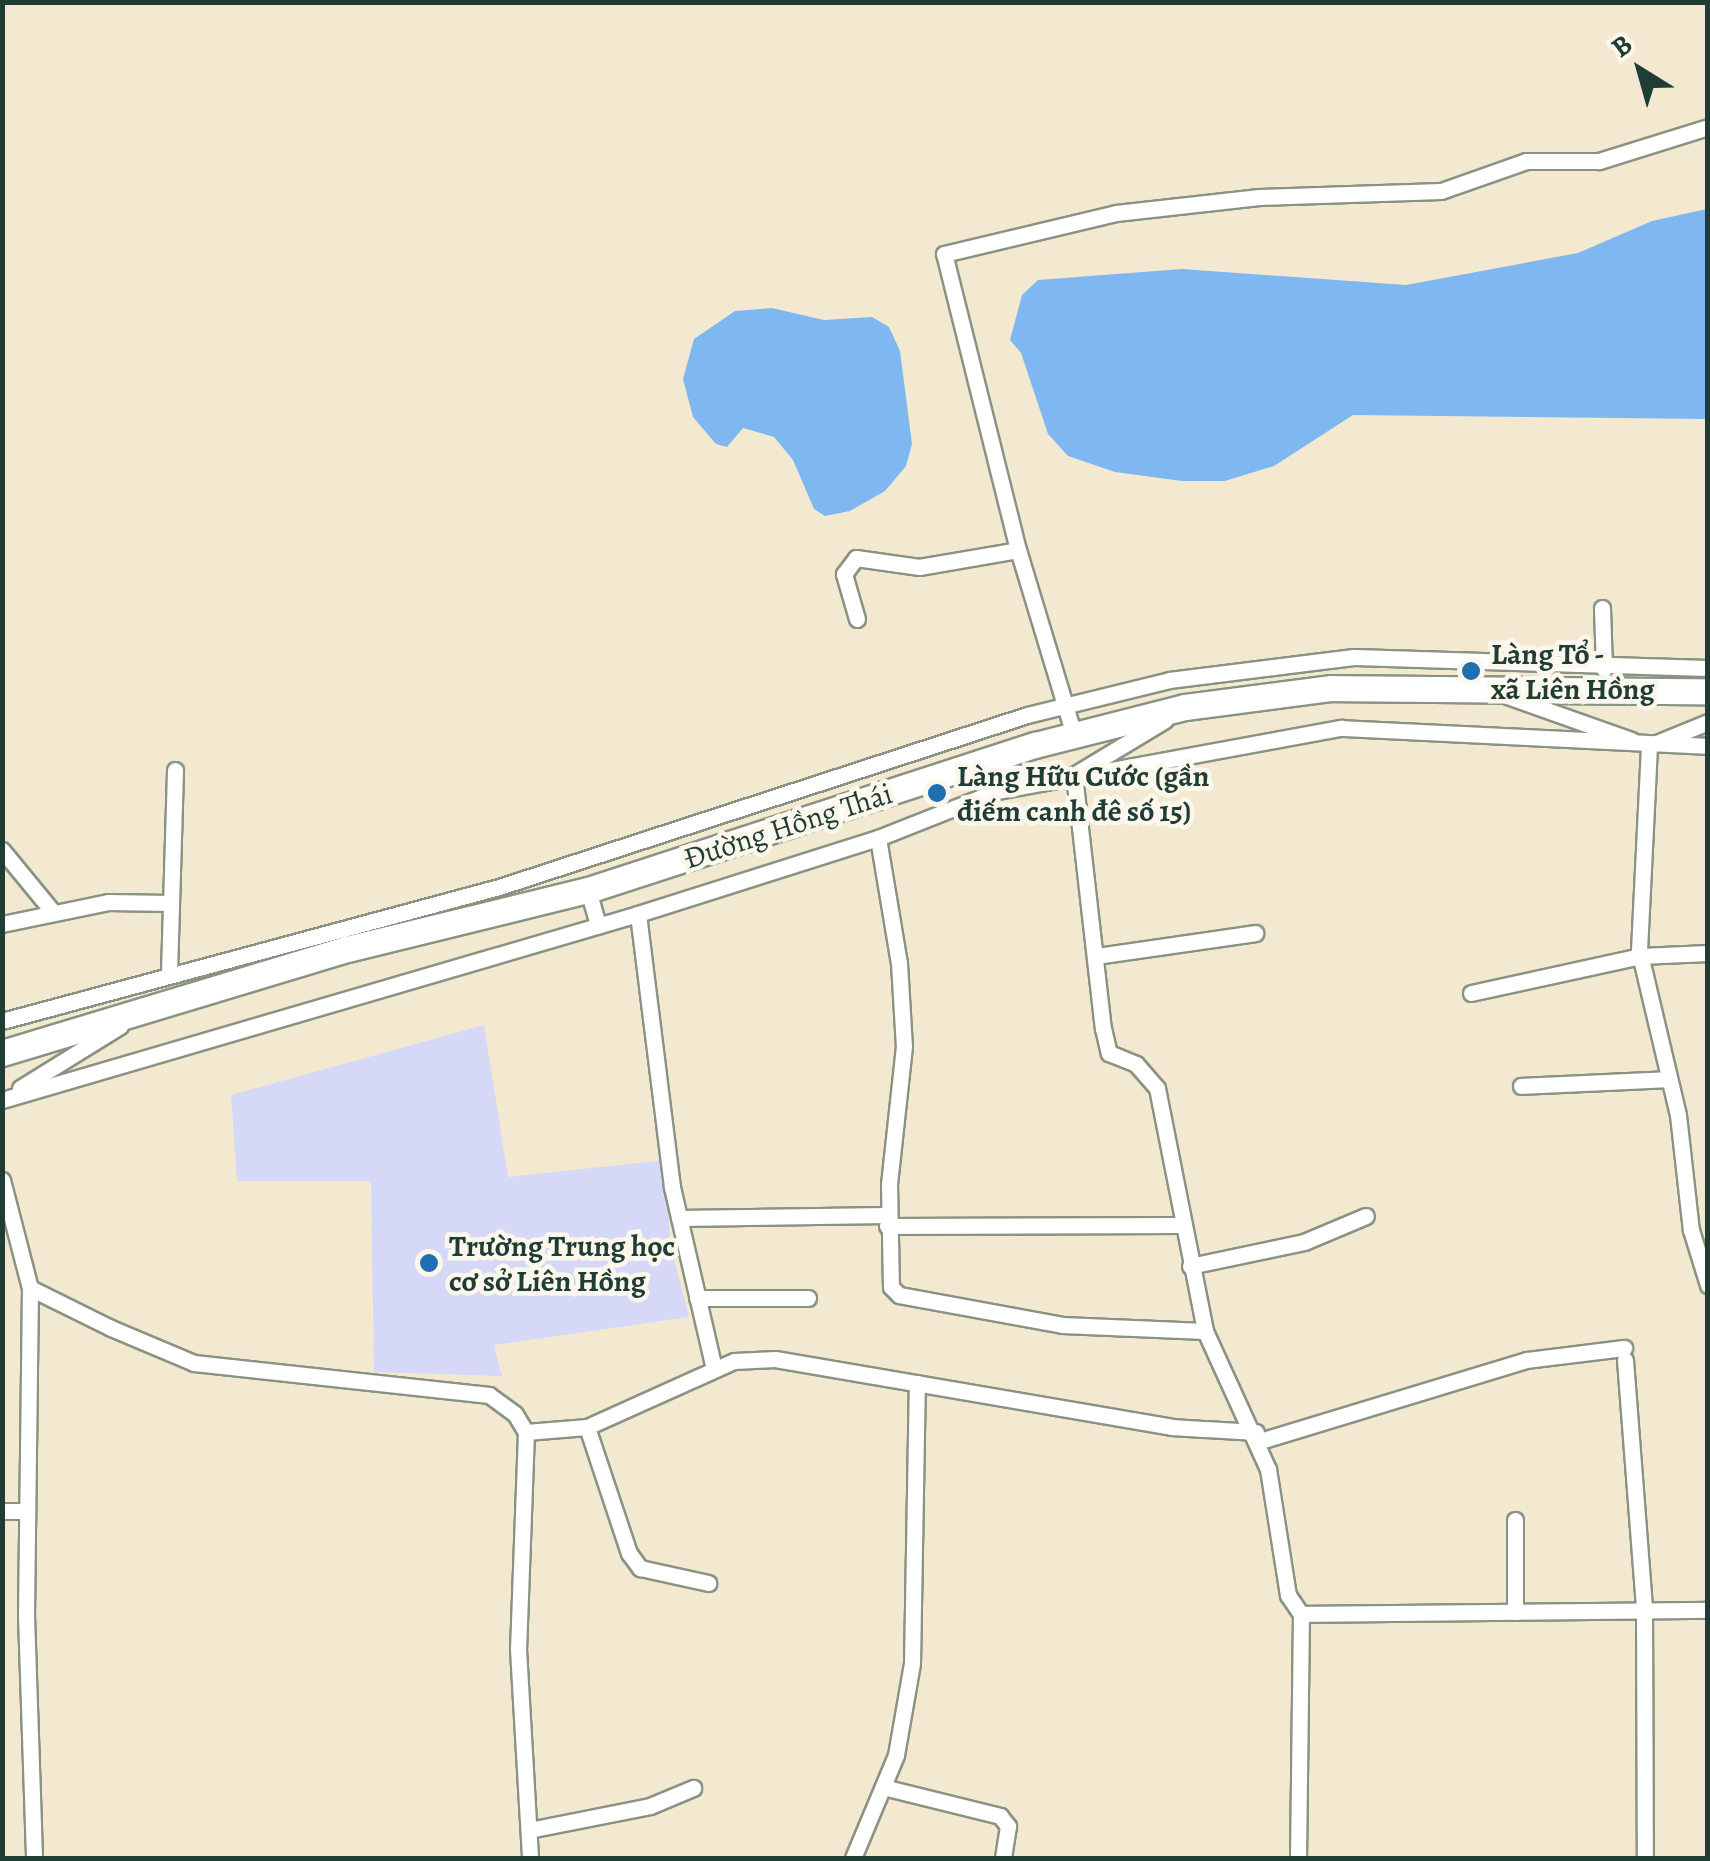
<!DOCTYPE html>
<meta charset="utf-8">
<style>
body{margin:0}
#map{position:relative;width:1710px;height:1861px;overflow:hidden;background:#f3e9d1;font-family:Alegreya,serif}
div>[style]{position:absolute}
.built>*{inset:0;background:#d6d8f8}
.water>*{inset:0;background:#7fb8f0}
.roads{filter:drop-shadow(2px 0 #899382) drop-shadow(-2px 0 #899382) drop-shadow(0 2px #899382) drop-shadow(0 -2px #899382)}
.street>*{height:15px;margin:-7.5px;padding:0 7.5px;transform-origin:7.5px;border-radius:7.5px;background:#fff}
.primary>*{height:25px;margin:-12.5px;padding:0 12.5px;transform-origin:12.5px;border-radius:12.5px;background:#fff}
.dots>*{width:28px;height:28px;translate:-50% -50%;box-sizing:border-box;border:5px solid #fbf7ec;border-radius:50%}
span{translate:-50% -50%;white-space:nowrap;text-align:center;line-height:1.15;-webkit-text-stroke:9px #fbf7ec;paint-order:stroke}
.poi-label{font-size:30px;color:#1f3d34;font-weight:700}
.left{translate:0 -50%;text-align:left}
.street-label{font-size:30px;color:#1f3d34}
.frame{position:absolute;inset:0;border:5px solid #1f3d34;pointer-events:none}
.north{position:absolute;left:1590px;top:20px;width:100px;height:100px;-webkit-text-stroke:8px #fbf7ec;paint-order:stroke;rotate:323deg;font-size:28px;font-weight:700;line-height:40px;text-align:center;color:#1f3d34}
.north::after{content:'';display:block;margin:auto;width:35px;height:45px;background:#1f3d34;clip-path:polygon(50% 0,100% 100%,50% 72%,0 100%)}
</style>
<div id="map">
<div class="built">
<div style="clip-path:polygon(484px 1025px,508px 1177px,666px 1160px,670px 1242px,689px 1317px,494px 1345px,502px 1376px,374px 1372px,371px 1181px,237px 1181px,231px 1095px)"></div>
</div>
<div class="water">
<div style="clip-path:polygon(1707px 209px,1707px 419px,1353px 415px,1274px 466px,1225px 481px,1182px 481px,1115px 472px,1068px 456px,1048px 434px,1021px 353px,1010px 340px,1022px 295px,1038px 280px,1182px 269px,1406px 285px,1578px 253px,1652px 221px)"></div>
<div style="clip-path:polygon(772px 308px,824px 320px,872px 317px,889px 327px,900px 351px,912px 444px,906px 466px,885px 491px,850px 511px,825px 516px,814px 509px,793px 460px,774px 437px,743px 428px,727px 447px,716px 444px,693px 417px,683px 379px,694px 339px,735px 311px)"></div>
</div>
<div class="roads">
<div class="street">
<div style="left:1602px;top:608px;width:61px;rotate:88.1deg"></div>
<div style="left:857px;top:619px;width:47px;rotate:-106.1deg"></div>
<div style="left:844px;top:574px;width:20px;rotate:-53deg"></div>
<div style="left:856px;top:558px;width:64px;rotate:8.1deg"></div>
<div style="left:919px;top:567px;width:100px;rotate:-9.7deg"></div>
<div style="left:1507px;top:696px;width:132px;rotate:19.5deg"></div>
<div style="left:1165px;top:720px;width:106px;rotate:148.9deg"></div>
<div style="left:1074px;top:775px;width:255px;rotate:83.5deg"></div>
<div style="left:1103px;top:1028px;width:26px;rotate:77deg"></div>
<div style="left:1109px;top:1053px;width:29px;rotate:22deg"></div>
<div style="left:1136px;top:1064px;width:32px;rotate:49deg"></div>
<div style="left:1157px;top:1088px;width:248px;rotate:78.8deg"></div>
<div style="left:1205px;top:1331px;width:152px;rotate:65.5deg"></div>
<div style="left:1268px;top:1469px;width:128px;rotate:81deg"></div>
<div style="left:1288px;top:1595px;width:23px;rotate:56deg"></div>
<div style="left:1301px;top:1614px;width:244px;rotate:90.7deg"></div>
<div style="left:1708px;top:722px;width:64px;rotate:157.9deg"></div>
<div style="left:1649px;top:746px;width:204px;rotate:92.8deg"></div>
<div style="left:1639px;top:950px;width:170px;rotate:76.7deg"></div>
<div style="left:1678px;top:1115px;width:116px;rotate:83.6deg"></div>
<div style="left:1691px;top:1230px;width:58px;rotate:72.8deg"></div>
<div style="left:1074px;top:735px;width:193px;rotate:-106.8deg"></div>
<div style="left:1018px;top:550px;width:305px;rotate:-104deg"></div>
<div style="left:944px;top:254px;width:177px;rotate:-13.4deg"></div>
<div style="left:1116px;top:213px;width:144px;rotate:-6.4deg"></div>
<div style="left:1259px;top:197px;width:182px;rotate:-1.9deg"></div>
<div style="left:1441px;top:191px;width:90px;rotate:-19.4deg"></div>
<div style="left:1526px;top:161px;width:73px"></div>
<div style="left:1599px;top:161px;width:114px;rotate:-17.3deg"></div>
<div style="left:973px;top:771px;width:77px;rotate:2.2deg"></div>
<div style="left:878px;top:838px;width:127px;rotate:80.5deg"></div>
<div style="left:899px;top:963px;width:83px;rotate:86.6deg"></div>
<div style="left:904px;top:1046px;width:139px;rotate:96.2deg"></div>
<div style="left:889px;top:1184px;width:103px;rotate:88.9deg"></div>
<div style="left:891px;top:1287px;width:11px;rotate:45deg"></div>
<div style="left:899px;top:1295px;width:166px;rotate:10.4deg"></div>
<div style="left:1062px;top:1325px;width:143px;rotate:2.4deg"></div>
<div style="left:2px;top:850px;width:80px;rotate:50.6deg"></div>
<div style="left:588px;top:890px;width:37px;rotate:74deg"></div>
<div style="left:638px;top:914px;width:275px;rotate:82.9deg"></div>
<div style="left:672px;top:1187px;width:187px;rotate:77deg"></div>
<div style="left:2px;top:924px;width:108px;rotate:-11.7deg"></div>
<div style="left:108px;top:902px;width:63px;rotate:0.9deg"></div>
<div style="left:1096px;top:956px;width:161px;rotate:-8.2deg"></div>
<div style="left:169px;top:973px;width:203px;rotate:-88.3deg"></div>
<div style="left:1471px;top:993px;width:173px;rotate:-12.3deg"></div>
<div style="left:1640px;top:956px;width:68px;rotate:-2.5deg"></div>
<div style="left:2px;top:1021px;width:515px;rotate:-15.09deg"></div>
<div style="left:499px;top:887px;width:555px;rotate:-18.04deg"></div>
<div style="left:1027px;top:715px;width:146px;rotate:-13.8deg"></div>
<div style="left:1169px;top:680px;width:186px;rotate:-7.1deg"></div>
<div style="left:1354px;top:657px;width:354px;rotate:1.8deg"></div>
<div style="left:1521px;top:1086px;width:148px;rotate:-2.7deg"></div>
<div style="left:20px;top:1088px;width:118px;rotate:-31.8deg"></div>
<div style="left:2px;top:1100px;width:663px;rotate:-16.3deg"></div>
<div style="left:638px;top:914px;width:252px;rotate:-17.6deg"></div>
<div style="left:878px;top:838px;width:128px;rotate:-21.6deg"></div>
<div style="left:997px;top:791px;width:350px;rotate:-10.4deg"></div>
<div style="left:1341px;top:728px;width:367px;rotate:2.8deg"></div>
<div style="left:2px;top:1180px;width:112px;rotate:75.5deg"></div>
<div style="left:30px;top:1288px;width:90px;rotate:26.3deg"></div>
<div style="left:111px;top:1328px;width:90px;rotate:22.9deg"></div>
<div style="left:194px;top:1363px;width:297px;rotate:6.2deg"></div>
<div style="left:489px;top:1395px;width:32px;rotate:36deg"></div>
<div style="left:515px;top:1414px;width:21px;rotate:59deg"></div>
<div style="left:526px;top:1432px;width:61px;rotate:-4.7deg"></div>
<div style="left:587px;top:1427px;width:161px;rotate:-24.2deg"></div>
<div style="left:734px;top:1361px;width:41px;rotate:-2.8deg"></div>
<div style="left:775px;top:1359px;width:402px;rotate:9.7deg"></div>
<div style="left:1171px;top:1427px;width:85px;rotate:3.4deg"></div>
<div style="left:679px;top:1218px;width:208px;rotate:-0.8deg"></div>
<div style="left:887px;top:1226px;width:294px;rotate:-0.2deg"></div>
<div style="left:1190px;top:1266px;width:116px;rotate:-11.9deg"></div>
<div style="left:1304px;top:1242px;width:67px;rotate:-22.8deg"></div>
<div style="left:30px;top:1288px;width:327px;rotate:90.7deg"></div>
<div style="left:26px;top:1615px;width:243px;rotate:88.1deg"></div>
<div style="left:697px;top:1298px;width:111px"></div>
<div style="left:1625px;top:1360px;width:247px;rotate:85.6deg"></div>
<div style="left:1644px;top:1606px;width:252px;rotate:89.8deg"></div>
<div style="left:587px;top:1427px;width:133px;rotate:71.6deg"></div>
<div style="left:629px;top:1553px;width:19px;rotate:54deg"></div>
<div style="left:640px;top:1568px;width:70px;rotate:12.4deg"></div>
<div style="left:526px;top:1432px;width:217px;rotate:92.1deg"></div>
<div style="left:518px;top:1649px;width:209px;rotate:86.7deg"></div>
<div style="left:1260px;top:1441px;width:279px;rotate:-16.9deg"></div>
<div style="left:1527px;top:1360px;width:98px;rotate:-7.1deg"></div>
<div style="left:2px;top:1511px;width:25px"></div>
<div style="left:1515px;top:1520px;width:92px;rotate:90deg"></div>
<div style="left:1301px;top:1614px;width:407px;rotate:-0.6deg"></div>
<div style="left:883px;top:1787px;width:121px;rotate:13.9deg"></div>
<div style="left:1000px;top:1816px;width:13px;rotate:51deg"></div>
<div style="left:1008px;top:1826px;width:32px;rotate:99deg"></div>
<div style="left:529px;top:1830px;width:123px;rotate:-11.2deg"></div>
<div style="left:650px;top:1806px;width:47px;rotate:-22.7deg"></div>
<div style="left:853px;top:1858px;width:112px;rotate:-67.3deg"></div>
<div style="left:896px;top:1755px;width:93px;rotate:-80.1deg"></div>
<div style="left:912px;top:1663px;width:280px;rotate:-89deg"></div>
</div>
<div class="primary">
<div style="left:2px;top:1053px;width:360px;rotate:-16.8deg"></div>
<div style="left:347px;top:949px;width:248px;rotate:-13.8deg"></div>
<div style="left:588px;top:890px;width:470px;rotate:-18deg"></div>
<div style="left:1035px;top:745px;width:155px;rotate:-14.2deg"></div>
<div style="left:1185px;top:707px;width:148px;rotate:-7.4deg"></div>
<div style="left:1332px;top:688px;width:376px;rotate:0.5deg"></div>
</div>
</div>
<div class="dots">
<div style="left:1471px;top:671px;background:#1f6fb2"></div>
<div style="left:937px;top:793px;background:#1f6fb2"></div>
<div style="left:429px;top:1263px;background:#1f6fb2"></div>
</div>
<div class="poi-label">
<span class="left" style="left:1491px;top:671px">Làng Tổ -<br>xã Liên Hồng</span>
<span class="left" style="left:957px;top:793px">Làng Hữu Cước (gần<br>điếm canh đê số 15)</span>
<span class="left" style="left:449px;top:1263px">Trường Trung học<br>cơ sở Liên Hồng</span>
</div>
<div class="street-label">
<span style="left:788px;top:826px;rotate:-18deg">Đường Hồng Thái</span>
</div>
<div class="frame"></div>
<div class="north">B</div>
</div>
